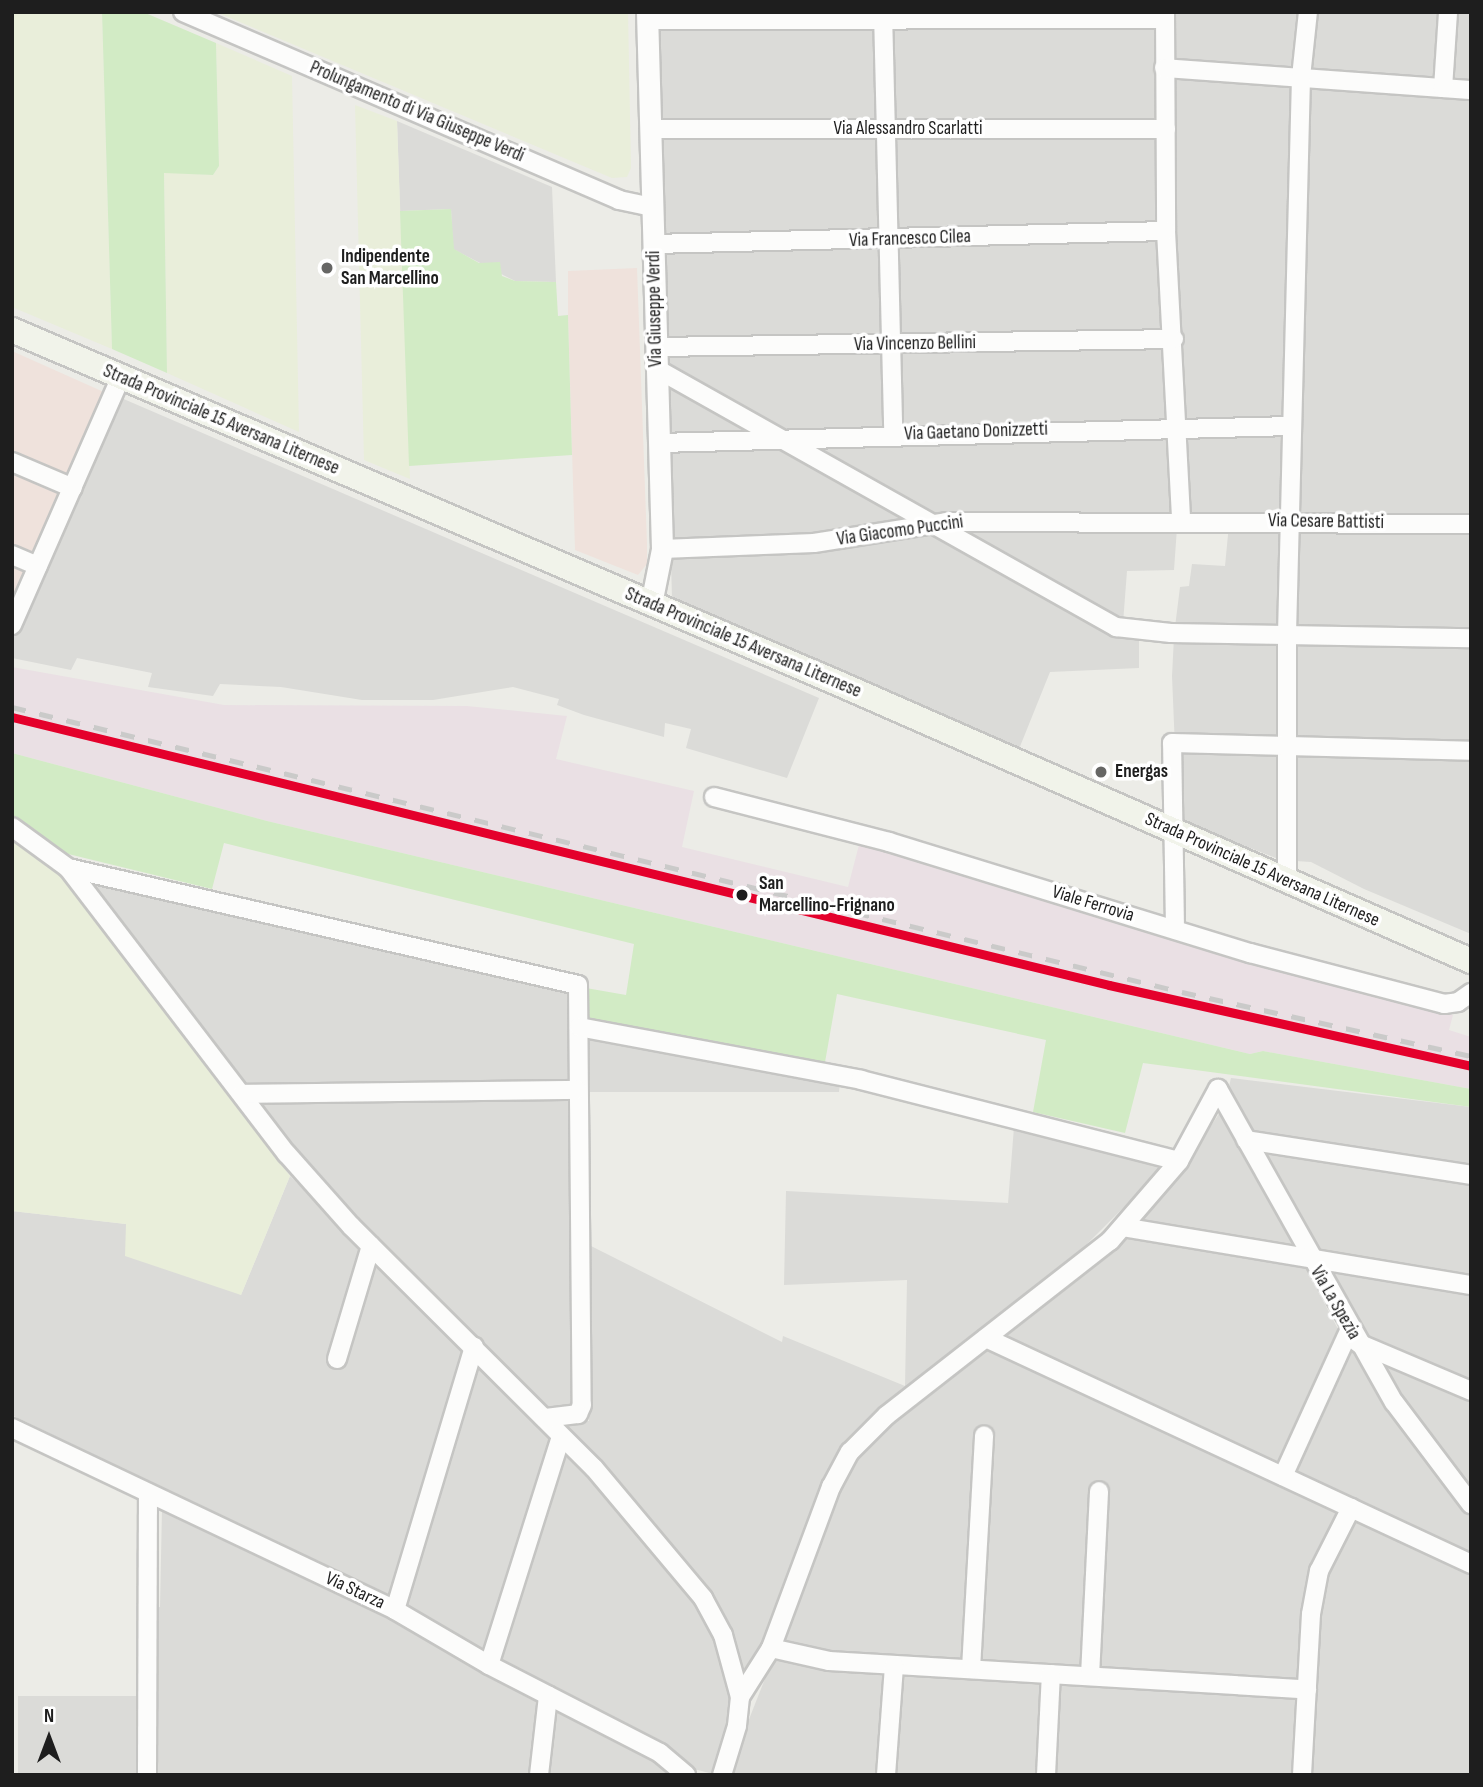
<!DOCTYPE html>
<style>
body{margin:0}
#map{position:relative;width:1483px;height:1787px;overflow:hidden;background:#ecece7;font-family:"Sofia Sans Condensed",sans-serif}
div>[style]{position:absolute}
.residential>*{inset:0;background:#dbdbd8;transform-origin:0 0}
.commercial>*{inset:0;background:#efe2dc}
.industrial>*{inset:0;background:#eae0e4}
.farmland>*{inset:0;background:#e9eeda}
.grass>*{inset:0;background:#d2ebc5}
.roads{filter:drop-shadow(2px 0 #c5c5c3) drop-shadow(-2px 0 #c5c5c3) drop-shadow(0 2px #c5c5c3) drop-shadow(0 -2px #c5c5c3)}
.minor>*{height:18px;margin:-9px;padding:0 9px;transform-origin:9px;border-radius:9px;background:#fcfcfb}
.tertiary>*{height:21px;margin:-10.5px;padding:0 10.5px;transform-origin:10.5px;border-radius:10.5px;background:#fcfcfb}
.secondary>*{height:24px;margin:-12px;padding:0 12px;transform-origin:12px;border-radius:12px;background:#f1f3ea}
.rail>*{height:4.5px;margin-top:-2.25px;transform-origin:0;background:repeating-linear-gradient(90deg,#cacac9 0 14px,transparent 0 28px)}
.rail-1>*{height:9px;margin:-4.5px;padding:0 4.5px;transform-origin:4.5px;border-radius:4.5px;background:#e4002b}
.dots>*{width:19px;height:19px;translate:-50% -50%;box-sizing:border-box;border:4px solid #fff;border-radius:50%}
span{translate:-50% -50%;white-space:nowrap;text-align:center;line-height:1.15;-webkit-text-stroke:7px #fff;paint-order:stroke}
.street-label{font-size:19px;color:#1e1e1e}
.poi-label{font-size:19px;color:#1e1e1e;font-weight:700}
.left{translate:0 -50%;text-align:left}
.stop-label{font-size:19px;color:#1e1e1e;font-weight:700}
.frame{position:absolute;inset:0;border:14px solid #1e1e1e;pointer-events:none}
.north{position:absolute;left:14px;top:1703px;width:70px;height:70px;-webkit-text-stroke:5px #fff;paint-order:stroke;rotate:0deg;font-size:19px;font-weight:700;line-height:28px;text-align:center;color:#1e1e1e}
.north::after{content:'';display:block;margin:auto;width:24px;height:32px;background:#1e1e1e;clip-path:polygon(50% 0,100% 100%,50% 72%,0 100%)}
</style>
<div id="map">
<div class="residential">
<div style="clip-path:polygon(655px 12px,1162px 12px,1178px 514px,1174px 570px,1127px 571px,1122px 636px,1139px 640px,1139px 668px,1050px 672px,1019px 749px,672px 597px)"></div>
<div style="clip-path:polygon(1174px 12px,1442px 12px,1436px 80px,1471px 93px,1471px 632px,1175px 627px,1180px 587px,1189px 586px,1192px 564px,1225px 566px,1230px 514px,1184px 514px,1184px 374px,1171px 176px)"></div>
<div style="clip-path:polygon(1454px 12px,1471px 12px,1471px 82px,1449px 81px)"></div>
<div style="clip-path:polygon(397px 121px,552px 187px,556px 282px,515px 281px,453px 249px,451px 209px,400px 211px)"></div>
<div style="clip-path:polygon(119px 397px,819px 698px,787px 778px,686px 748px,691px 729px,665px 723px,664px 737px,584px 715px,557px 705px,559px 699px,513px 687px,433px 700px,362px 700px,281px 687px,220px 684px,213px 696px,148px 687px,152px 673px,77px 658px,71px 670px,12px 658px,12px 641px)"></div>
<div style="clip-path:polygon(1174px 637px,1471px 642px,1471px 934px,1364px 889px,1311px 862px,1281px 860px,1178px 820px,1172px 676px)"></div>
<div style="clip-path:polygon(91px 882px,572px 992px,575px 1406px,549px 1410px,397px 1266px,300px 1159px)"></div>
<div style="clip-path:polygon(587px 1037px,840px 1082px,839px 1092px,586px 1092px)"></div>
<div style="clip-path:polygon(1231px 1078px,1471px 1107px,1471px 1496px,1396px 1396px,1227px 1095px)"></div>
<div style="clip-path:polygon(1222px 1109px,1338px 1329px,1361px 1355px,1417px 1448px,1471px 1513px,1471px 1556px,998px 1337px,1187px 1163px)"></div>
<div style="clip-path:polygon(1014px 1127px,1162px 1163px,1162px 1169px,1071px 1260px,871px 1419px,752px 1677px,740px 1676px,725px 1628px,560px 1427px,561px 1421px,589px 1421px,587px 1244px,782px 1342px,783px 1336px,905px 1386px,907px 1280px,784px 1285px,786px 1191px,1008px 1203px)"></div>
<div style="clip-path:polygon(290px 1176px,552px 1435px,486px 1651px,393px 1600px,12px 1415px,12px 1211px,126px 1224px,241px 1295px)"></div>
<div style="clip-path:polygon(989px 1346px,1341px 1510px,1301px 1682px,835px 1653px,780px 1643px,838px 1488px,861px 1449px)"></div>
<div style="clip-path:polygon(563px 1448px,687px 1584px,720px 1637px,733px 1704px,717px 1775px,690px 1768px,500px 1660px)"></div>
<div style="clip-path:polygon(162px 1509px,378px 1609px,538px 1695px,530px 1775px,154px 1775px,155px 1608px,160px 1607px)"></div>
<div style="clip-path:polygon(1355px 1517px,1471px 1574px,1471px 1775px,1310px 1775px,1324px 1580px)"></div>
<div style="clip-path:polygon(774px 1656px,1301px 1696px,1296px 1775px,727px 1775px)"></div>
<div style="left:138px;top:1696px;width:79px;height:120px;rotate:90deg"></div>
<div style="clip-path:polygon(551px 1703px,629px 1742px,680px 1775px,543px 1775px)"></div>
</div>
<div class="commercial">
<div style="clip-path:polygon(637px 268px,647px 544px,647px 564px,638px 575px,575px 550px,568px 315px,568px 271px)"></div>
<div style="clip-path:polygon(12px 351px,106px 393px,12px 615px)"></div>
</div>
<div class="industrial">
<div style="clip-path:polygon(12px 667px,224px 705px,467px 706px,567px 716px,556px 759px,694px 791px,682px 847px,848px 887px,860px 841px,1453px 1015px,1449px 1030px,1471px 1037px,1471px 1089px,1263px 1051px,1250px 1054px,267px 821px,12px 753px)"></div>
</div>
<div class="farmland">
<div style="clip-path:polygon(12px 12px,102px 12px,112px 349px,12px 307px)"></div>
<div style="clip-path:polygon(216px 12px,628px 12px,631px 168px,627px 177px,612px 178px)"></div>
<div style="clip-path:polygon(216px 43px,292px 76px,299px 432px,167px 373px,164px 172px,213px 175px,219px 166px)"></div>
<div style="clip-path:polygon(355px 105px,397px 121px,410px 479px,364px 460px)"></div>
<div style="clip-path:polygon(12px 836px,59px 873px,290px 1176px,241px 1295px,125px 1256px,126px 1224px,12px 1211px)"></div>
</div>
<div class="grass">
<div style="clip-path:polygon(102px 12px,143px 12px,216px 43px,219px 166px,213px 175px,164px 173px,167px 373px,112px 349px)"></div>
<div style="clip-path:polygon(451px 209px,454px 249px,479px 263px,500px 262px,502px 276px,515px 281px,556px 282px,558px 316px,568px 315px,572px 455px,409px 466px,400px 211px)"></div>
<div style="clip-path:polygon(12px 753px,267px 821px,1250px 1054px,1263px 1051px,1471px 1089px,1471px 1107px,1143px 1063px,1125px 1133px,1033px 1112px,1046px 1040px,837px 994px,824px 1068px,587px 1024px,586px 988px,626px 995px,634px 944px,224px 843px,212px 889px,60px 852px,12px 816px)"></div>
</div>
<div class="roads">
<div class="minor">
<div style="left:183px;top:12px;width:475px;rotate:23.3deg"></div>
<div style="left:619px;top:200px;width:35px;rotate:12deg"></div>
<div style="left:883px;top:12px;width:423px;rotate:88.6deg"></div>
<div style="left:1165px;top:12px;width:219px;rotate:89.7deg"></div>
<div style="left:1166px;top:231px;width:289px;rotate:87deg"></div>
<div style="left:647px;top:20px;width:518px;rotate:-0.11deg"></div>
<div style="left:1164px;top:68px;width:308px;rotate:4.1deg"></div>
<div style="left:1443px;top:88px;width:76px;rotate:-86.2deg"></div>
<div style="left:650px;top:129px;width:516px"></div>
<div style="left:653px;top:244px;width:513px;rotate:-1.45deg"></div>
<div style="left:656px;top:347px;width:518px;rotate:-0.88deg"></div>
<div style="left:657px;top:369px;width:527px;rotate:29.34deg"></div>
<div style="left:1116px;top:627px;width:55px;rotate:6.2deg"></div>
<div style="left:1171px;top:633px;width:300px;rotate:1deg"></div>
<div style="left:659px;top:443px;width:633px;rotate:-1.54deg"></div>
<div style="left:12px;top:462px;width:66px;rotate:23.1deg"></div>
<div style="left:662px;top:549px;width:152px;rotate:-2.3deg"></div>
<div style="left:814px;top:543px;width:134px;rotate:-9deg"></div>
<div style="left:946px;top:522px;width:525px;rotate:0.22deg"></div>
<div style="left:12px;top:555px;width:28px;rotate:23deg"></div>
<div style="left:12px;top:625px;width:269px;rotate:-66.3deg"></div>
<div style="left:714px;top:797px;width:181px;rotate:14.4deg"></div>
<div style="left:889px;top:842px;width:378px;rotate:17.1deg"></div>
<div style="left:1250px;top:953px;width:201px;rotate:14.7deg"></div>
<div style="left:1444px;top:1004px;width:14px;rotate:-8deg"></div>
<div style="left:1458px;top:1002px;width:16px;rotate:-35deg"></div>
<div style="left:12px;top:827px;width:69px;rotate:36.2deg"></div>
<div style="left:68px;top:868px;width:360px;rotate:52.6deg"></div>
<div style="left:287px;top:1154px;width:96px;rotate:48.4deg"></div>
<div style="left:351px;top:1226px;width:343px;rotate:44.9deg"></div>
<div style="left:594px;top:1468px;width:170px;rotate:50deg"></div>
<div style="left:703px;top:1598px;width:42px;rotate:61.6deg"></div>
<div style="left:723px;top:1635px;width:64px;rotate:74.7deg"></div>
<div style="left:740px;top:1697px;width:29px;rotate:96deg"></div>
<div style="left:737px;top:1726px;width:51px;rotate:107deg"></div>
<div style="left:68px;top:868px;width:523px;rotate:12.92deg"></div>
<div style="left:578px;top:985px;width:420px;rotate:89.5deg"></div>
<div style="left:582px;top:1405px;width:10px;rotate:114deg"></div>
<div style="left:578px;top:1414px;width:34px;rotate:173deg"></div>
<div style="left:1287px;top:882px;width:248px;rotate:-90deg"></div>
<div style="left:1287px;top:634px;width:557px;rotate:-88.56deg"></div>
<div style="left:1301px;top:77px;width:65px;rotate:-83.9deg"></div>
<div style="left:1175px;top:929px;width:186px;rotate:-90.9deg"></div>
<div style="left:1172px;top:743px;width:299px;rotate:1.5deg"></div>
<div style="left:579px;top:1027px;width:287px;rotate:10.6deg"></div>
<div style="left:861px;top:1080px;width:328px;rotate:14.3deg"></div>
<div style="left:1218px;top:1089px;width:359px;rotate:60.7deg"></div>
<div style="left:1394px;top:1402px;width:128px;rotate:53deg"></div>
<div style="left:242px;top:1094px;width:335px;rotate:-0.7deg"></div>
<div style="left:1246px;top:1140px;width:228px;rotate:8.8deg"></div>
<div style="left:1123px;top:1227px;width:353px;rotate:9.5deg"></div>
<div style="left:986px;top:1338px;width:535px;rotate:24.98deg"></div>
<div style="left:1358px;top:1343px;width:123px;rotate:23deg"></div>
<div style="left:337px;top:1359px;width:118px;rotate:-73.3deg"></div>
<div style="left:12px;top:1428px;width:424px;rotate:25.4deg"></div>
<div style="left:395px;top:1610px;width:109px;rotate:30.3deg"></div>
<div style="left:489px;top:1665px;width:192px;rotate:27.2deg"></div>
<div style="left:660px;top:1753px;width:34px;rotate:40deg"></div>
<div style="left:1283px;top:1476px;width:162px;rotate:-65.5deg"></div>
<div style="left:395px;top:1610px;width:275px;rotate:-73.3deg"></div>
<div style="left:771px;top:1648px;width:59px;rotate:12.6deg"></div>
<div style="left:829px;top:1661px;width:479px;rotate:3.4deg"></div>
<div style="left:489px;top:1665px;width:239px;rotate:-72.5deg"></div>
<div style="left:971px;top:1669px;width:234px;rotate:-86.8deg"></div>
<div style="left:1090px;top:1676px;width:185px;rotate:-87.2deg"></div>
<div style="left:740px;top:1697px;width:58px;rotate:-57.7deg"></div>
<div style="left:771px;top:1648px;width:172px;rotate:-69.6deg"></div>
<div style="left:831px;top:1487px;width:40px;rotate:-62deg"></div>
<div style="left:850px;top:1452px;width:52px;rotate:-45deg"></div>
<div style="left:887px;top:1415px;width:283px;rotate:-38deg"></div>
<div style="left:1110px;top:1241px;width:106px;rotate:-49.2deg"></div>
<div style="left:1179px;top:1161px;width:82px;rotate:-61.6deg"></div>
<div style="left:147px;top:1775px;width:282px;rotate:-89.8deg"></div>
<div style="left:539px;top:1775px;width:80px;rotate:-83.5deg"></div>
<div style="left:886px;top:1775px;width:110px;rotate:-85.8deg"></div>
<div style="left:1046px;top:1775px;width:101px;rotate:-87.2deg"></div>
<div style="left:1302px;top:1775px;width:161px;rotate:-86.8deg"></div>
<div style="left:1311px;top:1614px;width:44px;rotate:-79.5deg"></div>
<div style="left:1319px;top:1571px;width:71px;rotate:-63.1deg"></div>
</div>
<div class="tertiary">
<div style="left:647px;top:12px;width:537px;rotate:88.4deg"></div>
<div style="left:662px;top:549px;width:56px;rotate:101.3deg"></div>
</div>
<div class="secondary">
<div style="left:12px;top:330px;width:900px;rotate:23.15deg"></div>
<div style="left:840px;top:684px;width:689px;rotate:23.7deg"></div>
</div>
</div>
<div class="rail">
<div style="left:12px;top:707px;width:1204px;rotate:13.69deg"></div>
<div style="left:1182px;top:992px;width:296px;rotate:12.5deg"></div>
</div>
<div class="rail-1">
<div style="left:12px;top:717px;width:1129px;rotate:13.73deg"></div>
<div style="left:1109px;top:985px;width:371px;rotate:12.6deg"></div>
</div>
<div class="dots">
<div style="left:327px;top:268px;background:#666664"></div>
<div style="left:1101px;top:772px;background:#666664"></div>
<div style="left:742px;top:895px;background:#1e1e1e"></div>
</div>
<div class="street-label">
<span style="left:417px;top:112px;rotate:23deg">Prolungamento di Via Giuseppe Verdi</span>
<span style="left:908px;top:129px">Via Alessandro Scarlatti</span>
<span style="left:910px;top:239px;rotate:-2deg">Via Francesco Cilea</span>
<span style="left:655px;top:309px;rotate:-91deg">Via Giuseppe Verdi</span>
<span style="left:915px;top:344px;rotate:-1deg">Via Vincenzo Bellini</span>
<span style="left:221px;top:420px;rotate:23deg">Strada Provinciale 15 Aversana Liternese</span>
<span style="left:976px;top:432px;rotate:-2deg">Via Gaetano Donizzetti</span>
<span style="left:1326px;top:522px;rotate:1deg">Via Cesare Battisti</span>
<span style="left:900px;top:531px;rotate:-8deg">Via Giacomo Puccini</span>
<span style="left:743px;top:643px;rotate:23deg">Strada Provinciale 15 Aversana Liternese</span>
<span style="left:1262px;top:870px;rotate:24deg">Strada Provinciale 15 Aversana Liternese</span>
<span style="left:1093px;top:904px;rotate:17deg">Viale Ferrovia</span>
<span style="left:1335px;top:1303px;rotate:60deg">Via La Spezia</span>
<span style="left:355px;top:1591px;rotate:25deg">Via Starza</span>
</div>
<div class="poi-label">
<span class="left" style="left:341px;top:268px">Indipendente<br>San Marcellino</span>
<span class="left" style="left:1115px;top:772px">Energas</span>
</div>
<div class="stop-label">
<span class="left" style="left:759px;top:895px">San<br>Marcellino-Frignano</span>
</div>
<div class="frame"></div>
<div class="north">N</div>
</div>
